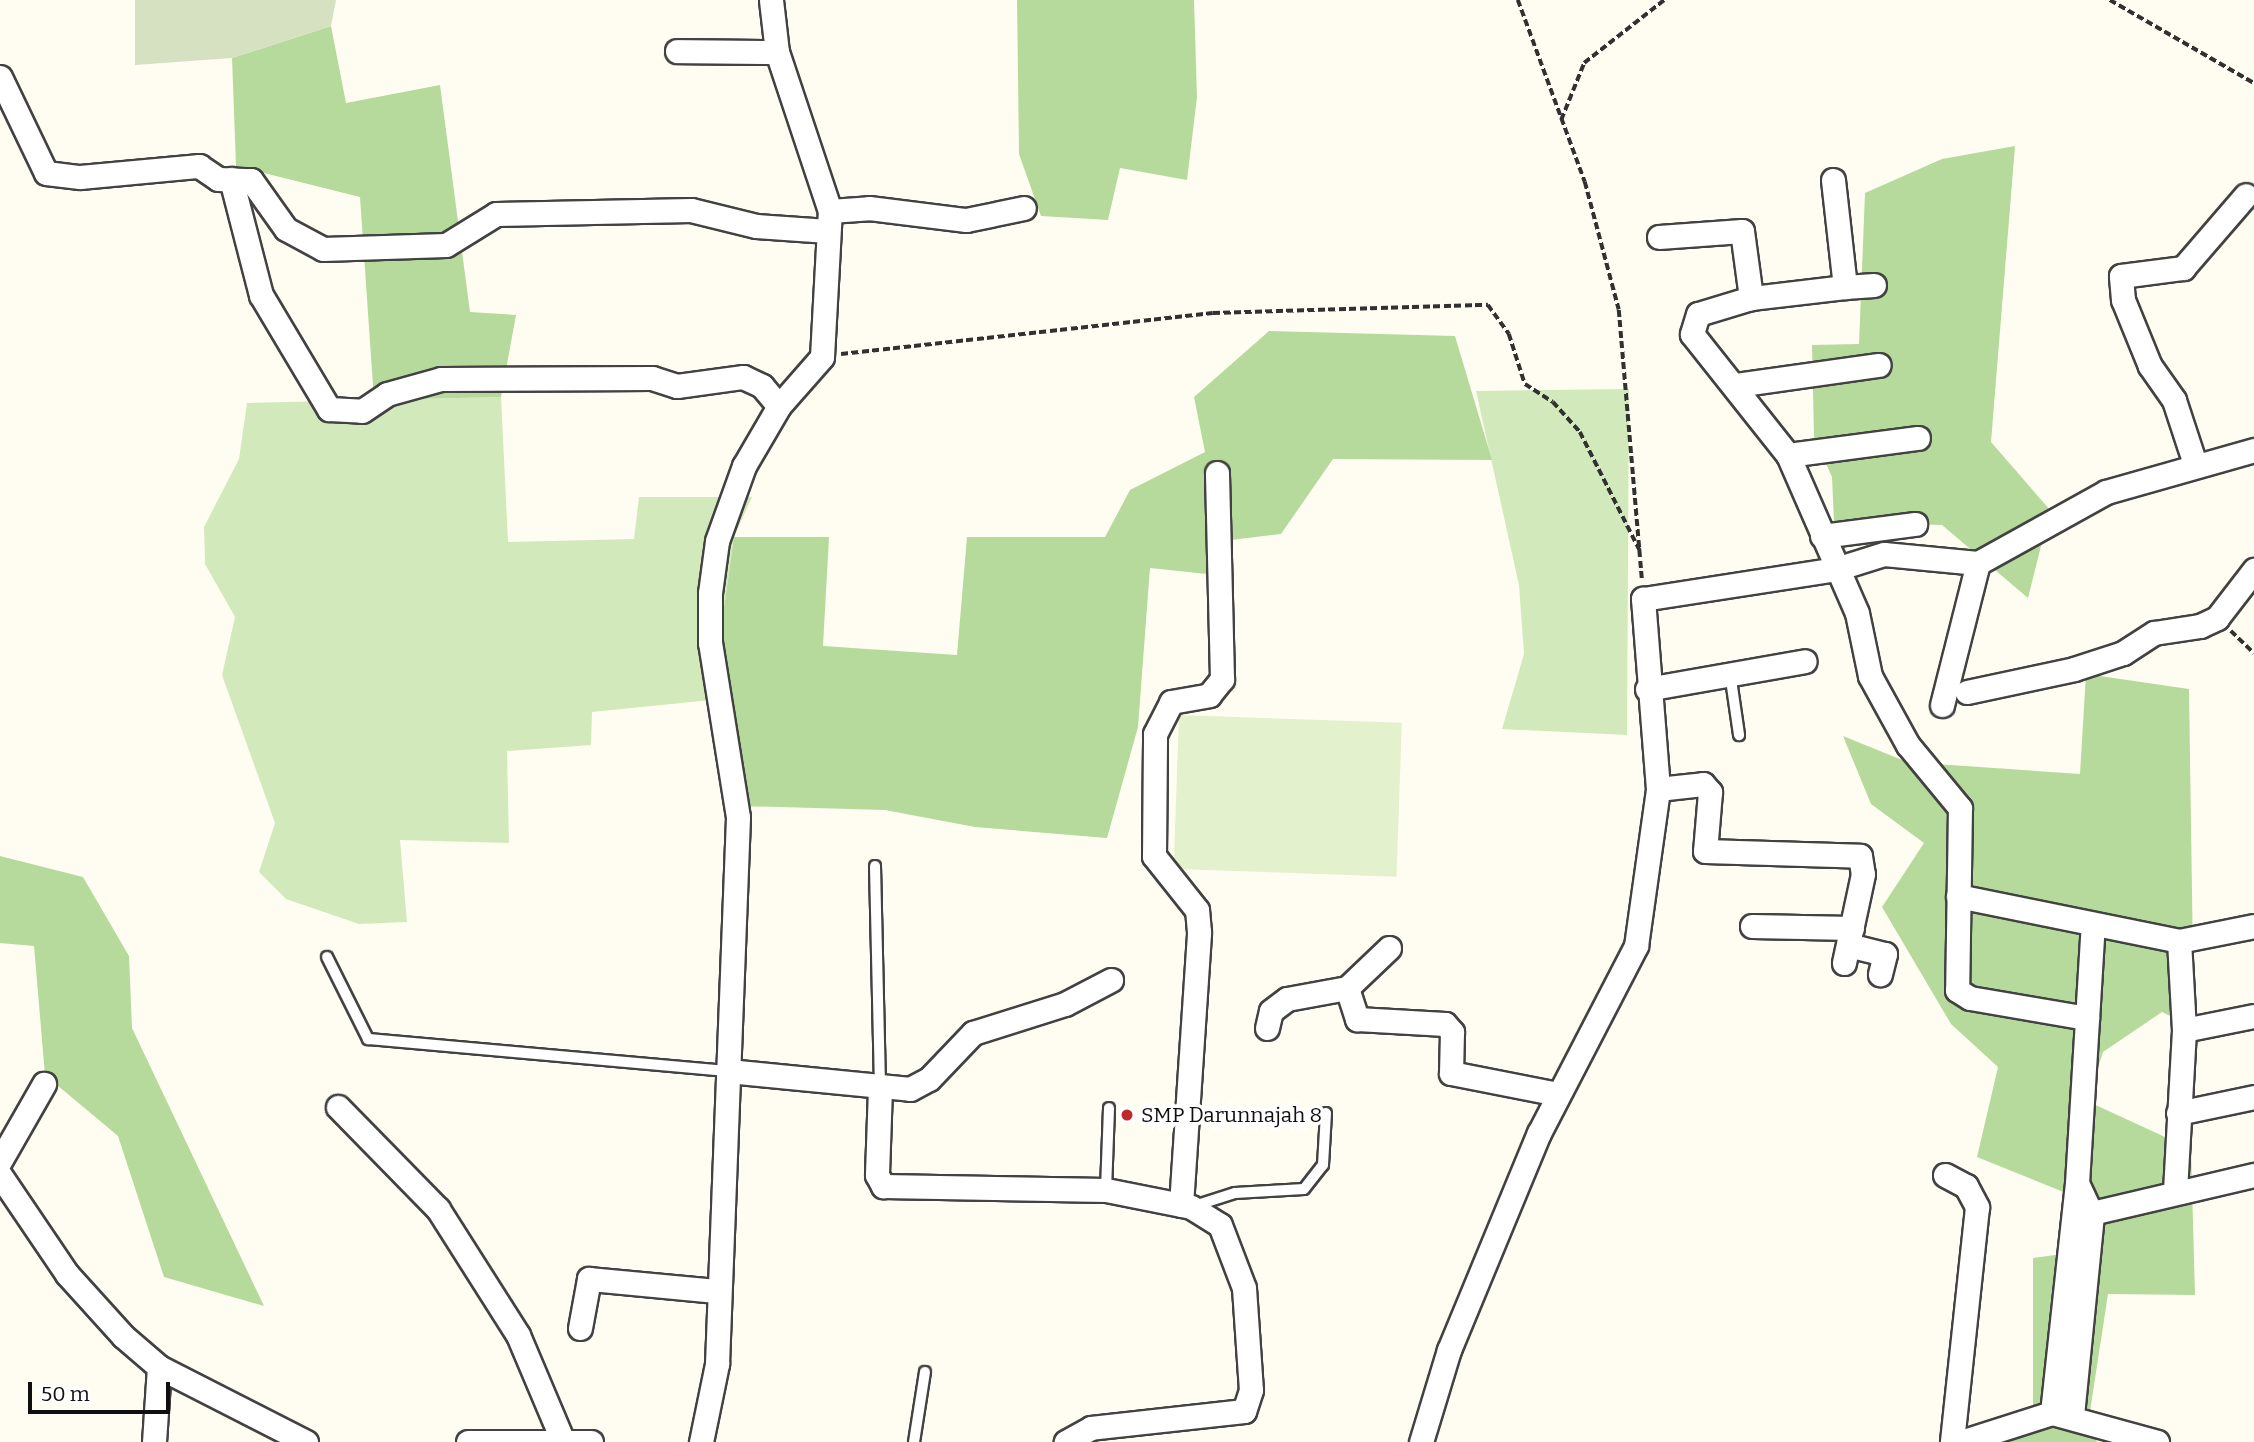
<!DOCTYPE html>
<style>
body{margin:0}
#map{position:relative;width:2254px;height:1442px;overflow:hidden;background:#fffdf2;font-family:Bitter,serif}
div>[style]{position:absolute}
.green>*{inset:0;background:#d2e9bb}
.forest>*{inset:0;background:#b6da9b}
.cemetery>*{inset:0;background:#d6e1c2}
.pitch>*{inset:0;background:#e3f1cd;transform-origin:0 0}
.path>*{height:3.5px;margin-top:-1.75px;transform-origin:0;background:repeating-linear-gradient(90deg,#313131 0 7px,transparent 0 10.5px)}
.roads{filter:drop-shadow(2px 0 #424242) drop-shadow(-2px 0 #424242) drop-shadow(0 2px #424242) drop-shadow(0 -2px #424242)}
.service>*{height:10px;margin:-5px;padding:0 5px;transform-origin:5px;border-radius:5px;background:#fff}
.minor>*{height:23px;margin:-11.5px;padding:0 11.5px;transform-origin:11.5px;border-radius:11.5px;background:#fff}
.dots>*{width:19px;height:19px;translate:-50% -50%;box-sizing:border-box;border:4px solid #fff;border-radius:50%}
span{translate:-50% -50%;white-space:nowrap;text-align:center;line-height:1.15;-webkit-text-stroke:7px #fff;paint-order:stroke}
.poi-label{font-size:21px;color:#0f0f0f}
.left{translate:0 -50%;text-align:left}
.scale{position:absolute;left:28px;top:1382px;width:142px;height:32px;box-sizing:border-box;border:4px solid #0f0f0f;border-top:0;padding-left:9px;font-size:21px;line-height:24px;white-space:nowrap;color:#0f0f0f;-webkit-text-stroke:5px #fff;paint-order:stroke}
</style>
<div id="map">
<div class="green">
<div style="clip-path:polygon(1629px 389px,1627px 735px,1502px 729px,1524px 654px,1519px 585px,1476px 391px)"></div>
<div style="clip-path:polygon(501px 397px,508px 542px,634px 539px,639px 497px,752px 497px,734px 537px,711px 700px,592px 712px,591px 745px,507px 751px,509px 843px,400px 840px,407px 922px,359px 924px,286px 899px,259px 872px,275px 823px,222px 675px,235px 617px,205px 564px,204px 527px,239px 459px,247px 403px)"></div>
</div>
<div class="forest">
<div style="clip-path:polygon(1017px 0,1194px 0,1197px 97px,1187px 180px,1120px 168px,1108px 220px,1041px 216px,1019px 154px)"></div>
<div style="clip-path:polygon(331px 26px,346px 103px,440px 85px,470px 312px,516px 315px,501px 397px,374px 400px,360px 197px,236px 166px,232px 58px)"></div>
<div style="clip-path:polygon(2015px 146px,1991px 442px,2050px 510px,2028px 598px,1942px 525px,1834px 522px,1832px 477px,1814px 437px,1812px 345px,1859px 344px,1865px 193px,1942px 159px)"></div>
<div style="clip-path:polygon(1269px 331px,1455px 336px,1492px 460px,1333px 459px,1281px 534px,1215px 542px,1207px 574px,1150px 568px,1138px 727px,1107px 838px,975px 827px,885px 810px,740px 806px,711px 700px,734px 537px,829px 537px,823px 646px,957px 655px,967px 537px,1105px 537px,1130px 490px,1205px 452px,1194px 397px)"></div>
<div style="clip-path:polygon(2086px 674px,2189px 689px,2194px 1028px,2162px 1012px,2103px 1052px,2087px 1101px,2191px 1149px,2195px 1295px,2108px 1294px,2089px 1418px,2097px 1442px,1976px 1442px,2033px 1430px,2033px 1258px,2091px 1250px,2103px 1208px,1977px 1157px,1998px 1067px,1951px 1024px,1882px 907px,1924px 843px,1871px 804px,1843px 736px,1907px 762px,2080px 774px)"></div>
<div style="clip-path:polygon(0 856px,83px 877px,129px 956px,132px 1028px,264px 1306px,164px 1277px,118px 1136px,45px 1075px,34px 946px,0 943px)"></div>
</div>
<div class="cemetery">
<div style="clip-path:polygon(135px 0,336px 0,331px 26px,232px 58px,135px 65px)"></div>
</div>
<div class="pitch">
<div style="left:1179px;top:715px;width:223px;height:154px;rotate:2deg"></div>
</div>
<div class="path">
<div style="left:1518px;top:0;width:194px;rotate:69.8deg"></div>
<div style="left:1585px;top:182px;width:132px;rotate:75.1deg"></div>
<div style="left:1619px;top:310px;width:270px;rotate:85.1deg"></div>
<div style="left:2110px;top:0;width:166px;rotate:30deg"></div>
<div style="left:1561px;top:120px;width:61px;rotate:-68deg"></div>
<div style="left:1584px;top:63px;width:102px;rotate:-38.2deg"></div>
<div style="left:841px;top:354px;width:374px;rotate:-6.3deg"></div>
<div style="left:1213px;top:313px;width:275px;rotate:-1.7deg"></div>
<div style="left:1488px;top:305px;width:36px;rotate:54deg"></div>
<div style="left:1509px;top:334px;width:52px;rotate:72.3deg"></div>
<div style="left:1525px;top:384px;width:33px;rotate:33deg"></div>
<div style="left:1553px;top:402px;width:40px;rotate:48deg"></div>
<div style="left:1580px;top:432px;width:133px;rotate:63.2deg"></div>
<div style="left:2231px;top:631px;width:32px;rotate:44deg"></div>
</div>
<div class="roads">
<div class="service">
<div style="left:1730px;top:673px;width:63px;rotate:81.7deg"></div>
<div style="left:875px;top:866px;width:222px;rotate:88.7deg"></div>
<div style="left:327px;top:957px;width:92px;rotate:63.4deg"></div>
<div style="left:368px;top:1039px;width:361px;rotate:5.1deg"></div>
<div style="left:1106px;top:1190px;width:82px;rotate:-87.9deg"></div>
<div style="left:1191px;top:1207px;width:46px;rotate:-17.7deg"></div>
<div style="left:1235px;top:1193px;width:69px;rotate:-3.3deg"></div>
<div style="left:1304px;top:1189px;width:31px;rotate:-52deg"></div>
<div style="left:1323px;top:1165px;width:52px;rotate:-86.7deg"></div>
<div style="left:914px;top:1442px;width:71px;rotate:-81.1deg"></div>
</div>
<div class="minor">
<div style="left:677px;top:51px;width:100px;rotate:0.6deg"></div>
<div style="left:0;top:77px;width:106px;rotate:64.4deg"></div>
<div style="left:46px;top:173px;width:34px;rotate:7deg"></div>
<div style="left:80px;top:177px;width:120px;rotate:-5.3deg"></div>
<div style="left:199px;top:166px;width:23px;rotate:34deg"></div>
<div style="left:218px;top:179px;width:33px;rotate:2deg"></div>
<div style="left:251px;top:180px;width:60px;rotate:54.5deg"></div>
<div style="left:286px;top:229px;width:42px;rotate:28.4deg"></div>
<div style="left:323px;top:249px;width:123px;rotate:-1.9deg"></div>
<div style="left:446px;top:245px;width:59px;rotate:-31.8deg"></div>
<div style="left:496px;top:214px;width:195px;rotate:-1.2deg"></div>
<div style="left:691px;top:210px;width:67px;rotate:13.8deg"></div>
<div style="left:756px;top:226px;width:72px;rotate:4deg"></div>
<div style="left:231px;top:179px;width:120px;rotate:75.5deg"></div>
<div style="left:261px;top:295px;width:133px;rotate:59.2deg"></div>
<div style="left:329px;top:409px;width:33px;rotate:3deg"></div>
<div style="left:362px;top:411px;width:30px;rotate:-34deg"></div>
<div style="left:387px;top:394px;width:56px;rotate:-15.5deg"></div>
<div style="left:441px;top:379px;width:211px;rotate:-0.3deg"></div>
<div style="left:652px;top:378px;width:26px;rotate:18deg"></div>
<div style="left:677px;top:386px;width:67px;rotate:-7.8deg"></div>
<div style="left:743px;top:377px;width:21px;rotate:25deg"></div>
<div style="left:762px;top:386px;width:26px;rotate:50deg"></div>
<div style="left:1833px;top:180px;width:108px;rotate:83.6deg"></div>
<div style="left:1845px;top:287px;width:29px;rotate:-4deg"></div>
<div style="left:830px;top:211px;width:39px;rotate:-4deg"></div>
<div style="left:869px;top:208px;width:98px;rotate:7.1deg"></div>
<div style="left:966px;top:220px;width:59px;rotate:-11.7deg"></div>
<div style="left:1659px;top:237px;width:83px;rotate:-4.1deg"></div>
<div style="left:1742px;top:231px;width:68px;rotate:82.3deg"></div>
<div style="left:1845px;top:287px;width:95px;rotate:173.3deg"></div>
<div style="left:1751px;top:298px;width:55px;rotate:163.2deg"></div>
<div style="left:1698px;top:314px;width:21px;rotate:107deg"></div>
<div style="left:1692px;top:334px;width:154px;rotate:51.6deg"></div>
<div style="left:1788px;top:455px;width:172px;rotate:66.4deg"></div>
<div style="left:1857px;top:613px;width:64px;rotate:78.3deg"></div>
<div style="left:1870px;top:676px;width:79px;rotate:61.2deg"></div>
<div style="left:1908px;top:745px;width:82px;rotate:50.5deg"></div>
<div style="left:1960px;top:808px;width:182px;rotate:90.9deg"></div>
<div style="left:1957px;top:990px;width:15px;rotate:32deg"></div>
<div style="left:1970px;top:998px;width:119px;rotate:9.7deg"></div>
<div style="left:1736px;top:385px;width:144px;rotate:-8deg"></div>
<div style="left:1788px;top:455px;width:131px;rotate:-7.5deg"></div>
<div style="left:2195px;top:464px;width:67px;rotate:-108.2deg"></div>
<div style="left:2174px;top:400px;width:42px;rotate:-125.2deg"></div>
<div style="left:2150px;top:366px;width:71px;rotate:-112.2deg"></div>
<div style="left:2123px;top:300px;width:24px;rotate:-95deg"></div>
<div style="left:2121px;top:276px;width:63px;rotate:-7.4deg"></div>
<div style="left:2183px;top:268px;width:96px;rotate:-49.2deg"></div>
<div style="left:1822px;top:536px;width:94px;rotate:-7.4deg"></div>
<div style="left:1647px;top:689px;width:160px;rotate:-10deg"></div>
<div style="left:1967px;top:692px;width:109px;rotate:-12.1deg"></div>
<div style="left:2074px;top:669px;width:52px;rotate:-18.1deg"></div>
<div style="left:2123px;top:653px;width:37px;rotate:-33deg"></div>
<div style="left:2154px;top:633px;width:47px;rotate:-8.7deg"></div>
<div style="left:2200px;top:626px;width:19px;rotate:-25deg"></div>
<div style="left:2217px;top:618px;width:61px;rotate:-52.4deg"></div>
<div style="left:1942px;top:705px;width:146px;rotate:-75.8deg"></div>
<div style="left:1658px;top:789px;width:45px;rotate:-6.3deg"></div>
<div style="left:1703px;top:784px;width:11px;rotate:49deg"></div>
<div style="left:1710px;top:792px;width:59px;rotate:94.8deg"></div>
<div style="left:1705px;top:851px;width:155px;rotate:1.8deg"></div>
<div style="left:1860px;top:856px;width:18px;rotate:81deg"></div>
<div style="left:1863px;top:874px;width:91px;rotate:102.1deg"></div>
<div style="left:1958px;top:896px;width:226px;rotate:11.5deg"></div>
<div style="left:1752px;top:926px;width:100px;rotate:1.1deg"></div>
<div style="left:1848px;top:945px;width:38px;rotate:14deg"></div>
<div style="left:1885px;top:954px;width:21px;rotate:104deg"></div>
<div style="left:1389px;top:948px;width:58px;rotate:136.4deg"></div>
<div style="left:1347px;top:988px;width:33px;rotate:72deg"></div>
<div style="left:1357px;top:1019px;width:88px;rotate:3.3deg"></div>
<div style="left:1445px;top:1024px;width:11px;rotate:49deg"></div>
<div style="left:1452px;top:1032px;width:41px;rotate:91.4deg"></div>
<div style="left:1451px;top:1073px;width:109px;rotate:11.1deg"></div>
<div style="left:1267px;top:1028px;width:17px;rotate:-77deg"></div>
<div style="left:1271px;top:1011px;width:20px;rotate:-37deg"></div>
<div style="left:1287px;top:999px;width:61px;rotate:-10.4deg"></div>
<div style="left:2184px;top:1030px;width:71px;rotate:-11.3deg"></div>
<div style="left:728px;top:1071px;width:183px;rotate:5.6deg"></div>
<div style="left:910px;top:1089px;width:21px;rotate:-28deg"></div>
<div style="left:929px;top:1079px;width:64px;rotate:-46.3deg"></div>
<div style="left:973px;top:1033px;width:96px;rotate:-17.5deg"></div>
<div style="left:1065px;top:1004px;width:52px;rotate:-27.6deg"></div>
<div style="left:880px;top:1088px;width:87px;rotate:92deg"></div>
<div style="left:877px;top:1175px;width:13px;rotate:61deg"></div>
<div style="left:883px;top:1186px;width:223px;rotate:1deg"></div>
<div style="left:1106px;top:1190px;width:87px;rotate:11.3deg"></div>
<div style="left:1191px;top:1207px;width:34px;rotate:32deg"></div>
<div style="left:1220px;top:1225px;width:67px;rotate:69.1deg"></div>
<div style="left:1244px;top:1288px;width:102px;rotate:86.1deg"></div>
<div style="left:1251px;top:1390px;width:22px;rotate:108deg"></div>
<div style="left:1244px;top:1411px;width:154px;rotate:173.7deg"></div>
<div style="left:1091px;top:1428px;width:29px;rotate:151deg"></div>
<div style="left:338px;top:1107px;width:143px;rotate:45.6deg"></div>
<div style="left:438px;top:1209px;width:149px;rotate:57.6deg"></div>
<div style="left:518px;top:1335px;width:113px;rotate:67.1deg"></div>
<div style="left:2178px;top:1113px;width:78px;rotate:-11.9deg"></div>
<div style="left:0;top:1161px;width:89px;rotate:-60.3deg"></div>
<div style="left:0;top:1175px;width:120px;rotate:55.9deg"></div>
<div style="left:67px;top:1274px;width:84px;rotate:47.9deg"></div>
<div style="left:123px;top:1336px;width:48px;rotate:40.7deg"></div>
<div style="left:159px;top:1367px;width:165px;rotate:27deg"></div>
<div style="left:1945px;top:1175px;width:24px;rotate:28deg"></div>
<div style="left:1966px;top:1186px;width:24px;rotate:62deg"></div>
<div style="left:1977px;top:1207px;width:236px;rotate:96.1deg"></div>
<div style="left:2175px;top:1191px;width:161px;rotate:-86.8deg"></div>
<div style="left:2184px;top:1030px;width:89px;rotate:-93.2deg"></div>
<div style="left:2179px;top:941px;width:76px;rotate:-11.3deg"></div>
<div style="left:1181px;top:1205px;width:274px;rotate:-86.2deg"></div>
<div style="left:1199px;top:932px;width:22px;rotate:-95deg"></div>
<div style="left:1197px;top:910px;width:69px;rotate:-128.5deg"></div>
<div style="left:1154px;top:856px;width:122px;rotate:-89.5deg"></div>
<div style="left:1155px;top:734px;width:36px;rotate:-63deg"></div>
<div style="left:1171px;top:702px;width:39px;rotate:-10deg"></div>
<div style="left:1209px;top:695px;width:21px;rotate:-51deg"></div>
<div style="left:1222px;top:679px;width:206px;rotate:-91.4deg"></div>
<div style="left:2079px;top:1216px;width:180px;rotate:-13.2deg"></div>
<div style="left:580px;top:1328px;width:50px;rotate:-79.6deg"></div>
<div style="left:589px;top:1279px;width:127px;rotate:5.4deg"></div>
<div style="left:2052px;top:1413px;width:231px;rotate:-83.8deg"></div>
<div style="left:2077px;top:1183px;width:258px;rotate:-86.5deg"></div>
<div style="left:2072px;top:1415px;width:201px;rotate:-84.3deg"></div>
<div style="left:2092px;top:1215px;width:35px;rotate:-115deg"></div>
<div style="left:154px;top:1442px;width:75px;rotate:-86.2deg"></div>
<div style="left:468px;top:1442px;width:123px"></div>
<div style="left:701px;top:1442px;width:80px;rotate:-78.4deg"></div>
<div style="left:717px;top:1364px;width:547px;rotate:-87.8deg"></div>
<div style="left:738px;top:817px;width:176px;rotate:-99.1deg"></div>
<div style="left:710px;top:643px;width:50px;rotate:-90deg"></div>
<div style="left:710px;top:593px;width:52px;rotate:-82.3deg"></div>
<div style="left:717px;top:541px;width:80px;rotate:-70.2deg"></div>
<div style="left:744px;top:466px;width:69px;rotate:-59.7deg"></div>
<div style="left:779px;top:406px;width:65px;rotate:-48.7deg"></div>
<div style="left:822px;top:357px;width:146px;rotate:-86.9deg"></div>
<div style="left:830px;top:211px;width:168px;rotate:-108.4deg"></div>
<div style="left:777px;top:52px;width:52px;rotate:-96.6deg"></div>
<div style="left:1421px;top:1442px;width:96px;rotate:-73.1deg"></div>
<div style="left:1449px;top:1350px;width:235px;rotate:-67.5deg"></div>
<div style="left:1539px;top:1133px;width:211px;rotate:-62.6deg"></div>
<div style="left:1636px;top:946px;width:159px;rotate:-82deg"></div>
<div style="left:1658px;top:789px;width:191px;rotate:-94.5deg"></div>
<div style="left:1643px;top:599px;width:195px;rotate:-8.8deg"></div>
<div style="left:1836px;top:569px;width:50px;rotate:-17.4deg"></div>
<div style="left:1884px;top:554px;width:94px;rotate:5.5deg"></div>
<div style="left:1978px;top:563px;width:146px;rotate:-29deg"></div>
<div style="left:2106px;top:492px;width:154px;rotate:-15.8deg"></div>
<div style="left:1961px;top:1442px;width:96px;rotate:-17.7deg"></div>
<div style="left:2052px;top:1413px;width:109px;rotate:15.4deg"></div>
</div>
</div>
<div class="dots">
<div style="left:1127px;top:1115px;background:#be292c"></div>
</div>
<div class="poi-label">
<span class="left" style="left:1141px;top:1115px">SMP Darunnajah 8</span>
</div>
<div class="scale">50 m</div>
</div>
